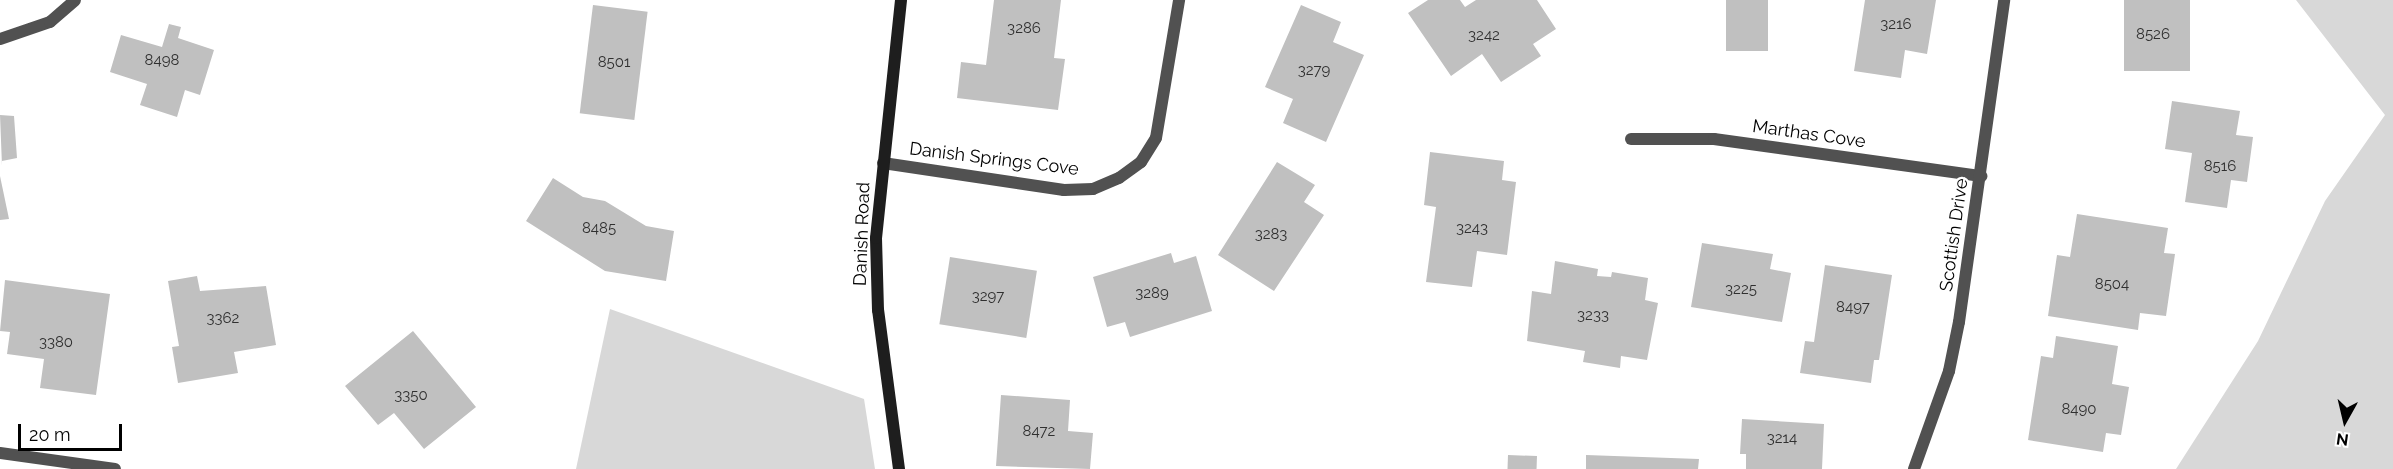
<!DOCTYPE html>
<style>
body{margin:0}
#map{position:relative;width:2393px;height:469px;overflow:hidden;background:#fff;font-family:Raleway,sans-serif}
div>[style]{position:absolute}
.green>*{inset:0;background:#d8d8d8}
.building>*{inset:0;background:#c0c0c0;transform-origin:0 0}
.street>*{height:12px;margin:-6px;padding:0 6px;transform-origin:6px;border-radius:6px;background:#515151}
.secondary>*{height:12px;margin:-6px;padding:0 6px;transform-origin:6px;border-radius:6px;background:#1e1e1e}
span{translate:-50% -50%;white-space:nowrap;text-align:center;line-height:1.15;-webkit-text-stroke:4.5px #fff;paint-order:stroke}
.number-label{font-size:15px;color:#303030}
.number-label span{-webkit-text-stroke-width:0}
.street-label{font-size:18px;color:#000}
.north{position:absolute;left:2315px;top:391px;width:60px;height:60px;-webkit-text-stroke:4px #fff;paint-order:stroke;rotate:188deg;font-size:16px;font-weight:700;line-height:24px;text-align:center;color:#000}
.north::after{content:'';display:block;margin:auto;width:21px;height:27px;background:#000;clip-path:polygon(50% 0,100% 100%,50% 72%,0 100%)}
.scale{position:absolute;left:18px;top:424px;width:104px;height:27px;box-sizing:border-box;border:3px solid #000;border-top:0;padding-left:8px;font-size:18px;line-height:21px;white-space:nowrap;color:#000;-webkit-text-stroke:4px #fff;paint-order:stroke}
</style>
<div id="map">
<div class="green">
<div style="clip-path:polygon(2296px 0,2393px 0,2393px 469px,2176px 469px,2258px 341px,2325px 201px,2385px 115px)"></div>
<div style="clip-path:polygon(610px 309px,864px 399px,875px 469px,576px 469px)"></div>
</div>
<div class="building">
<div style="clip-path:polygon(994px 0,1061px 0,1054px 58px,1065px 59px,1058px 110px,957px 98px,961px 62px,986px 65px)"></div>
<div style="clip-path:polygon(1428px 0,1460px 0,1465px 7px,1476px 0,1537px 0,1556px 29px,1533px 44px,1541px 56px,1501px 82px,1482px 54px,1451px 76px,1408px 13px)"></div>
<div style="left:1726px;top:0;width:42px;height:51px"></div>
<div style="clip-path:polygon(1865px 0,1936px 0,1927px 54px,1905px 50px,1901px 78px,1854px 71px)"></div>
<div style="left:2124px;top:0;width:66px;height:71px"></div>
<div style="left:593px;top:5px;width:55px;height:109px;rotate:7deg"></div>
<div style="clip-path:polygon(1301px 5px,1341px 22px,1333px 42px,1364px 55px,1326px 142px,1283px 123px,1293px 99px,1265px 87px)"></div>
<div style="clip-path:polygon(169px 24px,181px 27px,178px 38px,214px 50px,200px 95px,185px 90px,177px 117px,140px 105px,147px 84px,110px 72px,121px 35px,162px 47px)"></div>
<div style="clip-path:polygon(2172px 101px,2240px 111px,2236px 135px,2253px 137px,2247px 182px,2231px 180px,2227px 208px,2185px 202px,2192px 153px,2165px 149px)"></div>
<div style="clip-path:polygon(0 115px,14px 116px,17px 158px,2px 161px,2px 166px)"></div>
<div style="clip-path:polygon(1430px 152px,1504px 161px,1502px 180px,1516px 182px,1507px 255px,1477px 251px,1472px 287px,1426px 282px,1436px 207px,1424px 205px)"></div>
<div style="clip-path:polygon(1277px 162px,1315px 185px,1304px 202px,1324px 215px,1274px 291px,1218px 255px)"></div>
<div style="clip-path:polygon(0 176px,9px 219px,0 220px)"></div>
<div style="clip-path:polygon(553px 178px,583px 197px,605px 201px,646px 226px,674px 231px,666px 281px,605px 271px,526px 221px)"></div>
<div style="clip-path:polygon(2077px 214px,2168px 228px,2164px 253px,2175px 254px,2166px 316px,2140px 313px,2138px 330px,2048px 316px,2057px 255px,2070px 257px)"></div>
<div style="clip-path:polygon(1702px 243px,1773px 254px,1770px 269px,1791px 273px,1782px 322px,1691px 307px)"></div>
<div style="clip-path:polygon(1171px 253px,1174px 263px,1196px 256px,1212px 311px,1130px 337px,1125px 322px,1107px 327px,1093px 277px)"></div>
<div style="left:950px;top:257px;width:88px;height:68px;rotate:9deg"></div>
<div style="clip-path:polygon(1555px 261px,1598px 269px,1597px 276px,1611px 277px,1612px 272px,1648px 278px,1645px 300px,1658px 303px,1647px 360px,1621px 356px,1620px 368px,1583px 362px,1585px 351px,1527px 341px,1532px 291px,1551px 294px)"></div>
<div style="clip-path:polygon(1825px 265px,1892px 275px,1879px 360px,1874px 360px,1871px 383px,1800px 373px,1805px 341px,1814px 342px)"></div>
<div style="clip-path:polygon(197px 276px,200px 291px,266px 286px,276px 345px,234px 352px,238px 373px,178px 383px,172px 347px,179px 346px,168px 281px)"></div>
<div style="clip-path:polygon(5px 280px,110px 294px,96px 395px,40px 388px,44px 359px,7px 354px,10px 332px,0 331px)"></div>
<div style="clip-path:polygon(413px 331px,476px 407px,424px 449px,394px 413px,378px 425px,345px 386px)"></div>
<div style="clip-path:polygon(2056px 336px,2118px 346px,2112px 384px,2129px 387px,2121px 435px,2106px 433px,2103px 452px,2028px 440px,2041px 356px,2053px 358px)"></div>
<div style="clip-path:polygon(1001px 395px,1070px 400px,1068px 431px,1093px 433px,1090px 469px,996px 466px)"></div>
<div style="clip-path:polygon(1742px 419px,1824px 424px,1822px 469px,1746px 469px,1746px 454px,1740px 454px)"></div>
<div style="left:1508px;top:455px;width:29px;height:14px;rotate:2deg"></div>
<div style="clip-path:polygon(1586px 455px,1699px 459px,1698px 469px,1586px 469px)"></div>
</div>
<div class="street">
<div style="left:0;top:39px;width:53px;rotate:-18.8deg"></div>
<div style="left:50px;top:22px;width:33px;rotate:-41deg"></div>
<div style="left:1631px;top:139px;width:83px"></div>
<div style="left:1714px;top:139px;width:270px;rotate:7.9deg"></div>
<div style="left:883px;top:163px;width:183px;rotate:8.5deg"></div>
<div style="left:1064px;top:190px;width:29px;rotate:-2deg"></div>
<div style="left:1093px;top:189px;width:28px;rotate:-23deg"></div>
<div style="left:1119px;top:178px;width:27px;rotate:-36deg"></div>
<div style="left:1141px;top:162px;width:28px;rotate:-58deg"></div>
<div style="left:1156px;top:138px;width:140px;rotate:-80.5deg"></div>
<div style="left:0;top:453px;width:116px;rotate:7.9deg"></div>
<div style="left:1914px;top:469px;width:104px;rotate:-70.3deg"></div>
<div style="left:1949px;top:371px;width:50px;rotate:-78.5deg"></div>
<div style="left:1959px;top:322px;width:325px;rotate:-82deg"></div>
</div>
<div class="secondary">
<div style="left:899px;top:469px;width:160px;rotate:-97.5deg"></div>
<div style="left:878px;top:310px;width:72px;rotate:-91.6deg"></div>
<div style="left:876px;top:238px;width:239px;rotate:-84deg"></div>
</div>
<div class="number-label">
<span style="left:1896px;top:25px">3216</span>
<span style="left:1024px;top:29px">3286</span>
<span style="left:2153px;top:35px">8526</span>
<span style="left:1484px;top:36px">3242</span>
<span style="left:162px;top:61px">8498</span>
<span style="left:614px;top:63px">8501</span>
<span style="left:1314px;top:71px">3279</span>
<span style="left:2220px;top:167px">8516</span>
<span style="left:599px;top:229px">8485</span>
<span style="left:1472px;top:229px">3243</span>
<span style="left:1271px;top:235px">3283</span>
<span style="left:2112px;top:285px">8504</span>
<span style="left:1741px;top:290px">3225</span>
<span style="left:1152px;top:294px">3289</span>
<span style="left:988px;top:297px">3297</span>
<span style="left:1853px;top:308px">8497</span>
<span style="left:1593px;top:316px">3233</span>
<span style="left:223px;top:319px">3362</span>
<span style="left:56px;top:343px">3380</span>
<span style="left:411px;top:396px">3350</span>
<span style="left:2079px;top:410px">8490</span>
<span style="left:1039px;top:432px">8472</span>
<span style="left:1782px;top:439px">3214</span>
</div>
<div class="street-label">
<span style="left:1809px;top:134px;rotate:8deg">Marthas Cove</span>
<span style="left:994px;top:159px;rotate:7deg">Danish Springs Cove</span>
<span style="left:862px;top:234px;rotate:-88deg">Danish Road</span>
<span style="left:1954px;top:235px;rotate:-82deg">Scottish Drive</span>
</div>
<div class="north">N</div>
<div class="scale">20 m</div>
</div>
